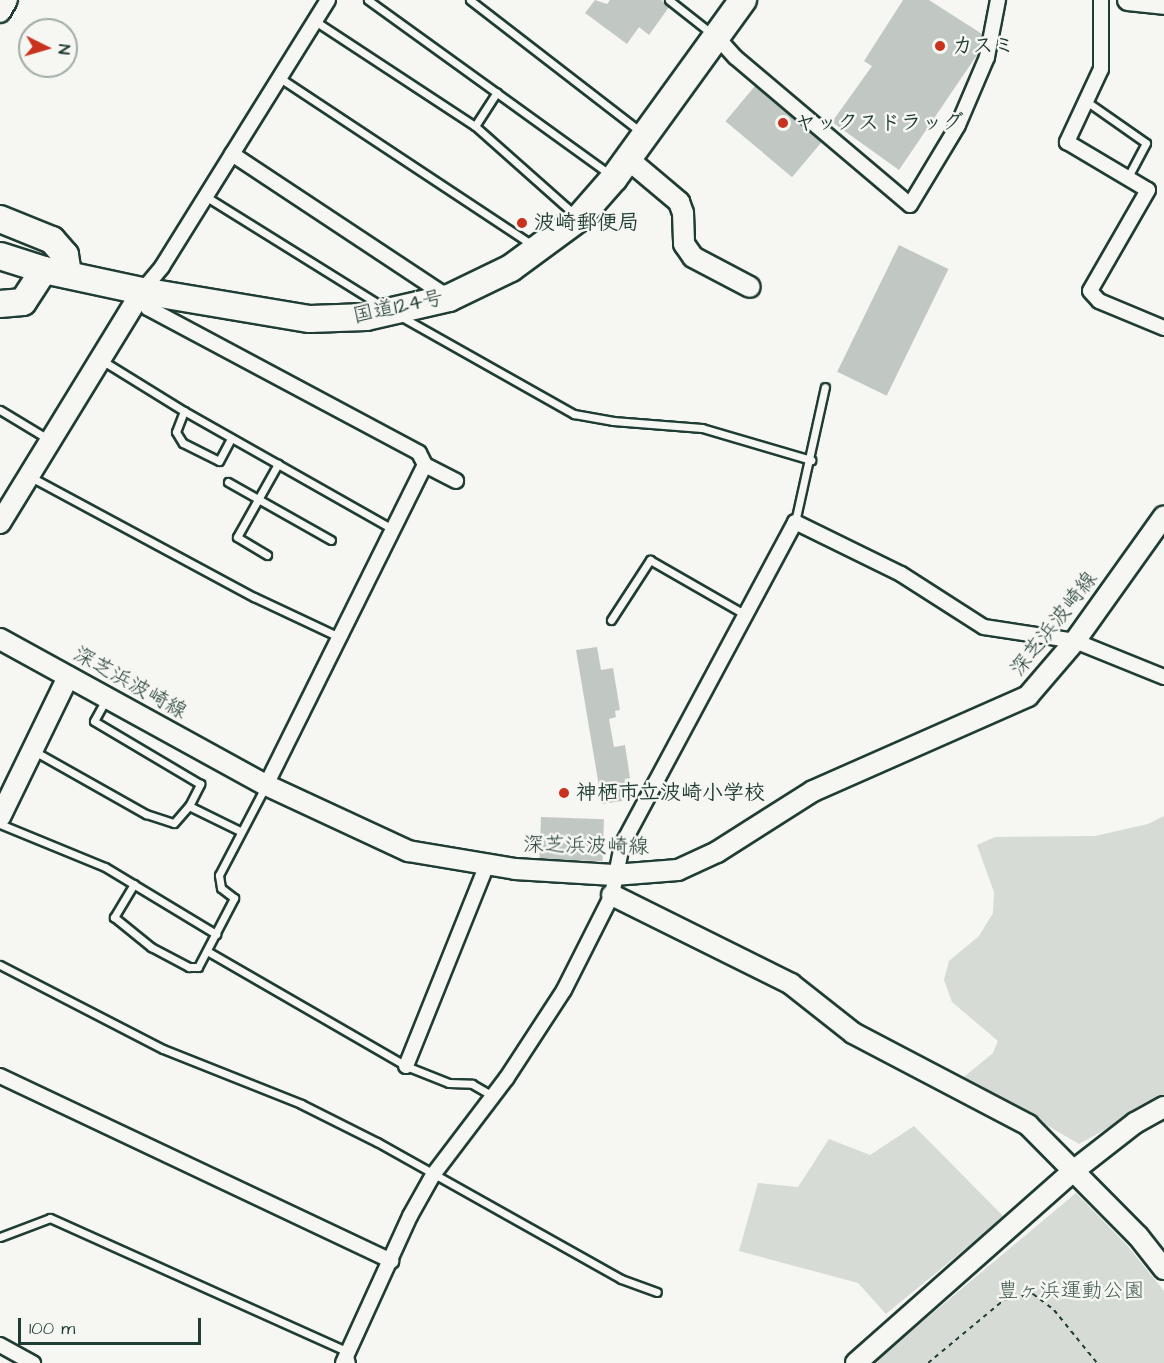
<!DOCTYPE html>
<meta charset="utf-8">
<style>
body{margin:0}
#map{position:relative;width:1164px;height:1363px;overflow:hidden;background:#f6f6f2;font-family:"Architects Daughter","Klee One",sans-serif}
div>[style]{position:absolute}
.green>*{inset:0;background:#d6dbd6}
.building>*{inset:0;background:#c1c8c3;transform-origin:0 0}
.path>*{height:2px;margin-top:-1px;transform-origin:0;background:repeating-linear-gradient(90deg,#1f3d34 0 4.5px,transparent 0 9px)}
.roads{filter:drop-shadow(2px 0 #1f3d34) drop-shadow(-2px 0 #1f3d34) drop-shadow(0 2px #1f3d34) drop-shadow(0 -2px #1f3d34)}
.lane>*{height:7px;margin:-3.5px;padding:0 3.5px;transform-origin:3.5px;border-radius:3.5px;background:#f6f6f2}
.street>*{height:14px;margin:-7px;padding:0 7px;transform-origin:7px;border-radius:7px;background:#f6f6f2}
.secondary>*{height:20px;margin:-10px;padding:0 10px;transform-origin:10px;border-radius:10px;background:#f6f6f2}
.highway>*{height:26px;margin:-13px;padding:0 13px;transform-origin:13px;border-radius:13px;background:#f6f6f2}
.dots>*{width:16px;height:16px;translate:-50% -50%;box-sizing:border-box;border:3px solid #f6f6f2;border-radius:50%}
span{translate:-50% -50%;white-space:nowrap;text-align:center;line-height:1.15;-webkit-text-stroke:5px #f6f6f2;paint-order:stroke}
.poi-label{font-size:21px;color:#1f3d34;font-weight:700}
.left{translate:0 -50%;text-align:left}
.street-label{font-size:21px;color:#1f3d34}
.park-label{font-size:21px;color:#445d54}
.north{position:absolute;left:18px;top:18px;width:60px;height:60px;box-sizing:border-box;background:#f6f6f2;border:2px solid #a0aca6;border-radius:50%;rotate:95deg;font-size:16px;font-weight:700;line-height:24px;text-align:center;color:#1f3d34}
.north::after{content:'';display:block;margin:auto;width:21px;height:27px;background:#c8321e;clip-path:polygon(50% 0,100% 100%,50% 72%,0 100%)}
.scale{position:absolute;left:18px;top:1318px;width:183px;height:27px;box-sizing:border-box;border:3px solid #1f3d34;border-top:0;padding-left:8px;font-size:18px;line-height:21px;white-space:nowrap;color:#1f3d34;-webkit-text-stroke:4px #f6f6f2;paint-order:stroke}
</style>
<div id="map">
<div class="green">
<div style="clip-path:polygon(1164px 816px,1164px 1097px,1079px 1144px,964px 1077px,993px 1053px,998px 1041px,952px 1002px,944px 980px,949px 961px,979px 936px,993px 913px,994px 892px,977px 845px,995px 837px,1095px 836px,1148px 824px)"></div>
<div style="clip-path:polygon(914px 1126px,1004px 1217px,886px 1314px,858px 1283px,739px 1251px,758px 1183px,798px 1187px,829px 1139px,870px 1155px)"></div>
<div style="clip-path:polygon(1076px 1193px,1126px 1244px,1164px 1291px,1164px 1363px,873px 1363px)"></div>
</div>
<div class="building">
<div style="clip-path:polygon(595px 0,607px 4px,610px 0,661px 0,669px 7px,649px 35px,639px 27px,627px 44px,585px 13px)"></div>
<div style="clip-path:polygon(903px 0,929px 0,982px 34px,979px 52px,899px 170px,832px 122px,872px 66px,864px 61px)"></div>
<div style="left:755px;top:86px;width:87px;height:46px;rotate:40deg"></div>
<div style="left:899px;top:245px;width:55px;height:141px;rotate:26deg"></div>
<div style="clip-path:polygon(597px 647px,601px 670px,613px 668px,620px 710px,615px 711px,616px 717px,609px 719px,614px 747px,625px 745px,630px 778px,625px 779px,622px 801px,602px 804px,576px 650px)"></div>
<div style="left:541px;top:817px;width:63px;height:42px;rotate:2deg"></div>
</div>
<div class="path">
<div style="left:928px;top:1363px;width:99px;rotate:-39.7deg"></div>
<div style="left:1004px;top:1300px;width:30px;rotate:-12deg"></div>
<div style="left:1033px;top:1294px;width:26px;rotate:37deg"></div>
<div style="left:1054px;top:1310px;width:68px;rotate:50.9deg"></div>
</div>
<div class="roads">
<div class="lane">
<div style="left:368px;top:0;width:297px;rotate:35.8deg"></div>
<div style="left:470px;top:0;width:216px;rotate:37.7deg"></div>
<div style="left:669px;top:0;width:55px;rotate:38.3deg"></div>
<div style="left:315px;top:21px;width:191px;rotate:33.3deg"></div>
<div style="left:475px;top:126px;width:132px;rotate:41.6deg"></div>
<div style="left:280px;top:78px;width:302px;rotate:33.5deg"></div>
<div style="left:1086px;top:101px;width:73px;rotate:35deg"></div>
<div style="left:1146px;top:143px;width:40px;rotate:118deg"></div>
<div style="left:475px;top:126px;width:40px;rotate:-57.1deg"></div>
<div style="left:205px;top:196px;width:206px;rotate:31.9deg"></div>
<div style="left:400px;top:316px;width:200px;rotate:29.4deg"></div>
<div style="left:574px;top:414px;width:40px;rotate:10deg"></div>
<div style="left:613px;top:421px;width:89px;rotate:4.5deg"></div>
<div style="left:702px;top:428px;width:114px;rotate:16.4deg"></div>
<div style="left:103px;top:361px;width:95px;rotate:31.7deg"></div>
<div style="left:184px;top:411px;width:241px;rotate:29.5deg"></div>
<div style="left:0;top:410px;width:56px;rotate:31.1deg"></div>
<div style="left:184px;top:411px;width:22px;rotate:111deg"></div>
<div style="left:176px;top:432px;width:13px;rotate:58deg"></div>
<div style="left:183px;top:443px;width:40px;rotate:26.6deg"></div>
<div style="left:219px;top:461px;width:26px;rotate:-62deg"></div>
<div style="left:29px;top:476px;width:255px;rotate:28.3deg"></div>
<div style="left:254px;top:597px;width:94px;rotate:25.2deg"></div>
<div style="left:228px;top:482px;width:118px;rotate:29.4deg"></div>
<div style="left:795px;top:522px;width:138px;rotate:-77.5deg"></div>
<div style="left:267px;top:555px;width:35px;rotate:-149deg"></div>
<div style="left:237px;top:537px;width:84px;rotate:-60.7deg"></div>
<div style="left:611px;top:620px;width:72px;rotate:-57deg"></div>
<div style="left:650px;top:560px;width:111px;rotate:29.8deg"></div>
<div style="left:34px;top:751px;width:129px;rotate:29.4deg"></div>
<div style="left:146px;top:814px;width:29px;rotate:18deg"></div>
<div style="left:174px;top:823px;width:23px;rotate:-49deg"></div>
<div style="left:189px;top:806px;width:25px;rotate:-63deg"></div>
<div style="left:200px;top:784px;width:123px;rotate:-149.3deg"></div>
<div style="left:94px;top:721px;width:26px;rotate:-61deg"></div>
<div style="left:189px;top:806px;width:57px;rotate:26.1deg"></div>
<div style="left:0;top:824px;width:113px;rotate:22.3deg"></div>
<div style="left:105px;top:867px;width:130px;rotate:31.1deg"></div>
<div style="left:134px;top:884px;width:39px;rotate:121deg"></div>
<div style="left:114px;top:917px;width:48px;rotate:39deg"></div>
<div style="left:151px;top:947px;width:43px;rotate:27.8deg"></div>
<div style="left:189px;top:967px;width:9px"></div>
<div style="left:198px;top:967px;width:78px;rotate:-62.4deg"></div>
<div style="left:234px;top:898px;width:16px;rotate:-142deg"></div>
<div style="left:221px;top:888px;width:13px;rotate:-99deg"></div>
<div style="left:219px;top:875px;width:99px;rotate:-62.4deg"></div>
<div style="left:207px;top:951px;width:230px;rotate:30deg"></div>
<div style="left:406px;top:1066px;width:46px;rotate:21.6deg"></div>
<div style="left:449px;top:1083px;width:23px;rotate:2deg"></div>
<div style="left:472px;top:1084px;width:24px;rotate:30deg"></div>
<div style="left:0;top:965px;width:183px;rotate:27.3deg"></div>
<div style="left:163px;top:1049px;width:149px;rotate:21.7deg"></div>
<div style="left:301px;top:1104px;width:85px;rotate:26.6deg"></div>
<div style="left:377px;top:1142px;width:280px;rotate:29.3deg"></div>
<div style="left:621px;top:1279px;width:38px;rotate:20deg"></div>
<div style="left:0;top:1237px;width:53px;rotate:-20.8deg"></div>
<div style="left:50px;top:1218px;width:327px;rotate:24.2deg"></div>
<div style="left:348px;top:1352px;width:11px;rotate:75deg"></div>
</div>
<div class="street">
<div style="left:328px;top:0;width:314px;rotate:121.9deg"></div>
<div style="left:162px;top:267px;width:31px;rotate:130deg"></div>
<div style="left:142px;top:291px;width:18px;rotate:71deg"></div>
<div style="left:148px;top:308px;width:307px;rotate:28.1deg"></div>
<div style="left:419px;top:453px;width:13px;rotate:63deg"></div>
<div style="left:425px;top:465px;width:35px;rotate:27deg"></div>
<div style="left:1101px;top:0;width:69px;rotate:90deg"></div>
<div style="left:1101px;top:69px;width:81px;rotate:115deg"></div>
<div style="left:1067px;top:142px;width:94px;rotate:30.7deg"></div>
<div style="left:1148px;top:190px;width:116px;rotate:119.9deg"></div>
<div style="left:1090px;top:291px;width:13px;rotate:48deg"></div>
<div style="left:1099px;top:301px;width:70px;rotate:22.6deg"></div>
<div style="left:717px;top:37px;width:27px;rotate:48deg"></div>
<div style="left:735px;top:57px;width:229px;rotate:40.2deg"></div>
<div style="left:910px;top:205px;width:93px;rotate:-59deg"></div>
<div style="left:958px;top:125px;width:74px;rotate:-66.9deg"></div>
<div style="left:987px;top:57px;width:58px;rotate:-79.1deg"></div>
<div style="left:232px;top:154px;width:259px;rotate:33.5deg"></div>
<div style="left:266px;top:785px;width:357px;rotate:-63.6deg"></div>
<div style="left:406px;top:1066px;width:217px;rotate:-68.1deg"></div>
<div style="left:0;top:1076px;width:433px;rotate:25.3deg"></div>
<div style="left:0;top:1345px;width:38px;rotate:29deg"></div>
<div style="left:343px;top:1363px;width:162px;rotate:-65.5deg"></div>
<div style="left:410px;top:1216px;width:47px;rotate:-60.7deg"></div>
<div style="left:433px;top:1175px;width:121px;rotate:-52.8deg"></div>
<div style="left:506px;top:1079px;width:106px;rotate:-56.9deg"></div>
<div style="left:564px;top:990px;width:106px;rotate:-63.2deg"></div>
<div style="left:612px;top:895px;width:51px;rotate:-78.7deg"></div>
<div style="left:622px;top:845px;width:366px;rotate:-61.8deg"></div>
<div style="left:795px;top:522px;width:118px;rotate:26.1deg"></div>
<div style="left:901px;top:574px;width:98px;rotate:32.6deg"></div>
<div style="left:984px;top:627px;width:92px;rotate:8.7deg"></div>
<div style="left:1075px;top:641px;width:96px;rotate:22deg"></div>
</div>
<div class="secondary">
<div style="left:1128px;top:0;width:36px;rotate:6deg"></div>
<div style="left:0;top:12px;width:14px;rotate:-60deg"></div>
<div style="left:628px;top:159px;width:67px;rotate:40.1deg"></div>
<div style="left:679px;top:202px;width:12px;rotate:70deg"></div>
<div style="left:683px;top:213px;width:31px;rotate:88deg"></div>
<div style="left:684px;top:244px;width:16px;rotate:55deg"></div>
<div style="left:693px;top:257px;width:64px;rotate:27.8deg"></div>
<div style="left:0;top:523px;width:272px;rotate:-58.5deg"></div>
<div style="left:0;top:639px;width:303px;rotate:28.8deg"></div>
<div style="left:266px;top:785px;width:157px;rotate:24.9deg"></div>
<div style="left:408px;top:851px;width:109px;rotate:9.5deg"></div>
<div style="left:515px;top:869px;width:99px;rotate:3.5deg"></div>
<div style="left:614px;top:875px;width:64px;rotate:-4.5deg"></div>
<div style="left:678px;top:870px;width:43px;rotate:-24.8deg"></div>
<div style="left:717px;top:852px;width:114px;rotate:-32.4deg"></div>
<div style="left:813px;top:791px;width:235px;rotate:-23.8deg"></div>
<div style="left:1028px;top:696px;width:72px;rotate:-49.5deg"></div>
<div style="left:1075px;top:641px;width:153px;rotate:-54.5deg"></div>
<div style="left:0;top:817px;width:156px;rotate:-64.1deg"></div>
<div style="left:612px;top:895px;width:200px;rotate:26.4deg"></div>
<div style="left:791px;top:984px;width:79px;rotate:38.3deg"></div>
<div style="left:853px;top:1033px;width:198px;rotate:27.7deg"></div>
<div style="left:1028px;top:1125px;width:156px;rotate:45.3deg"></div>
<div style="left:1138px;top:1236px;width:42px;rotate:51.8deg"></div>
<div style="left:856px;top:1363px;width:288px;rotate:-41.5deg"></div>
<div style="left:1072px;top:1172px;width:80px;rotate:-37.9deg"></div>
<div style="left:1135px;top:1123px;width:33px;rotate:-29deg"></div>
</div>
<div class="highway">
<div style="left:0;top:219px;width:56px;rotate:22deg"></div>
<div style="left:52px;top:240px;width:20px;rotate:49deg"></div>
<div style="left:65px;top:255px;width:20px;rotate:81deg"></div>
<div style="left:0;top:256px;width:46px;rotate:17.7deg"></div>
<div style="left:44px;top:270px;width:100px;rotate:12.1deg"></div>
<div style="left:142px;top:291px;width:170px;rotate:9.5deg"></div>
<div style="left:310px;top:319px;width:56px;rotate:-2deg"></div>
<div style="left:366px;top:317px;width:85px;rotate:-12.9deg"></div>
<div style="left:449px;top:298px;width:69px;rotate:-25.8deg"></div>
<div style="left:511px;top:268px;width:84px;rotate:-36.3deg"></div>
<div style="left:579px;top:218px;width:53px;rotate:-48.8deg"></div>
<div style="left:614px;top:178px;width:220px;rotate:-54.1deg"></div>
<div style="left:0;top:304px;width:23px;rotate:-5deg"></div>
<div style="left:23px;top:302px;width:38px;rotate:-57deg"></div>
</div>
</div>
<div class="dots">
<div style="left:940px;top:46px;background:#c8321e"></div>
<div style="left:783px;top:123px;background:#c8321e"></div>
<div style="left:522px;top:223px;background:#c8321e"></div>
<div style="left:564px;top:793px;background:#c8321e"></div>
</div>
<div class="poi-label">
<span class="left" style="left:952px;top:46px">カスミ</span>
<span class="left" style="left:795px;top:123px">ヤックスドラッグ</span>
<span class="left" style="left:534px;top:223px">波崎郵便局</span>
<span class="left" style="left:576px;top:793px">神栖市立波崎小学校</span>
</div>
<div class="street-label">
<span style="left:398px;top:307px;rotate:-12deg">国道124号</span>
<span style="left:1054px;top:624px;rotate:-52deg">深芝浜波崎線</span>
<span style="left:130px;top:683px;rotate:29deg">深芝浜波崎線</span>
<span style="left:586px;top:846px;rotate:1deg">深芝浜波崎線</span>
</div>
<div class="park-label">
<span style="left:1071px;top:1291px">豊ヶ浜運動公園</span>
</div>
<div class="north">N</div>
<div class="scale">100 m</div>
</div>
